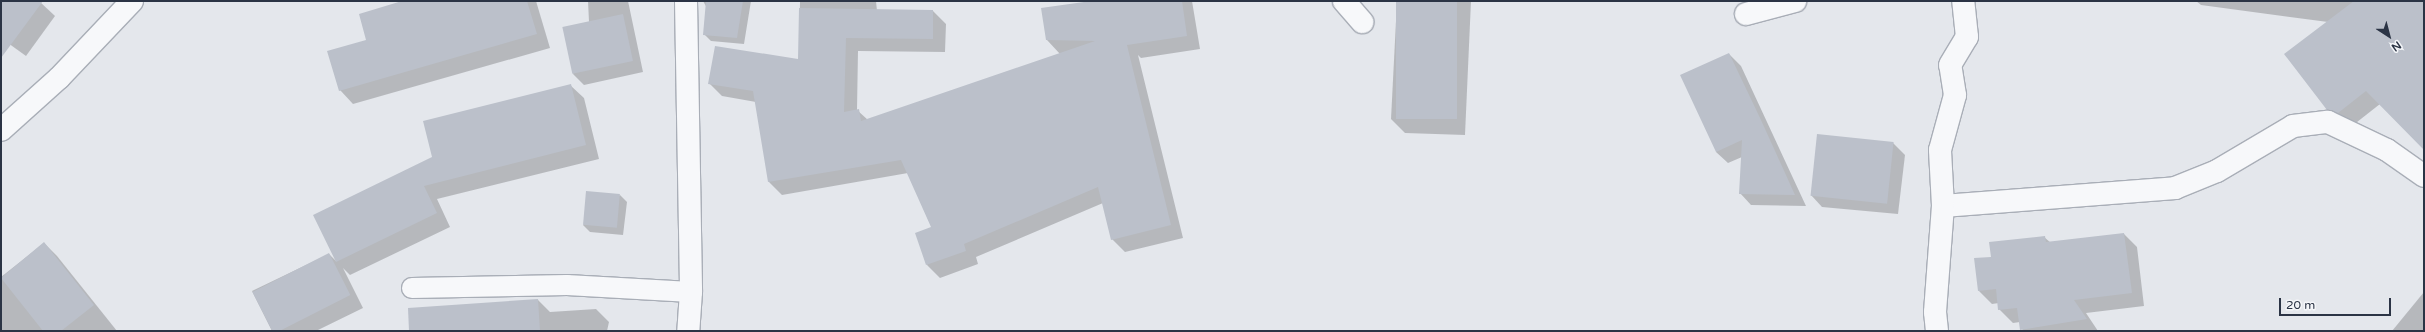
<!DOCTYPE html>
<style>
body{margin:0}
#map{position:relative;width:2425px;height:332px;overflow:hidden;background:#e4e7ec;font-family:"Varela Round",sans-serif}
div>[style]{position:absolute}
.shadow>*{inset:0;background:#0003}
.building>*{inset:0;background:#bbc0ca;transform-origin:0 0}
.roads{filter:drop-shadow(1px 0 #a9aeb7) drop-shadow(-1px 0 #a9aeb7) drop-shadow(0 1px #a9aeb7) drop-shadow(0 -1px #a9aeb7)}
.service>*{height:20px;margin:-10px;padding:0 10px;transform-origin:10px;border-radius:10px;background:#f7f8fa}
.minor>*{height:22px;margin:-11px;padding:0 11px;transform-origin:11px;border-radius:11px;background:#f7f8fa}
.tertiary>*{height:22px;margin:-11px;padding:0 11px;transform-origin:11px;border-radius:11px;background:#f7f8fa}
span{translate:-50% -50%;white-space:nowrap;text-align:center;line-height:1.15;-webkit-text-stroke:3.5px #f4f6f9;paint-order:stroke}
.frame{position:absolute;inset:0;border:2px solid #2b3445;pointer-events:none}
.north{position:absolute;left:2369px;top:16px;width:40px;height:40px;-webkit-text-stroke:3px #f4f6f9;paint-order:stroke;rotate:144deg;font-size:11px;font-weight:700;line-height:16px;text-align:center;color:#2b3445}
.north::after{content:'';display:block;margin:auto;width:14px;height:18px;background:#2b3445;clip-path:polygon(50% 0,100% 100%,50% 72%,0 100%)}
.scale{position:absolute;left:2279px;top:298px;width:112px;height:18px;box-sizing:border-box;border:2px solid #2b3445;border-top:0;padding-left:5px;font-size:12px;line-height:14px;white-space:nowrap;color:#2b3445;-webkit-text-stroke:3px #f4f6f9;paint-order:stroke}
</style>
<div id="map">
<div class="shadow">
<div style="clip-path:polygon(1px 1px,39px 1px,55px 16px,26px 56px,1px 38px)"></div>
<div style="clip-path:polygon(406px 1px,536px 1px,550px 48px,353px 104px,340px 90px,368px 40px)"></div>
<div style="clip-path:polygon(588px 1px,628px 1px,643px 72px,584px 85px,573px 74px,589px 22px)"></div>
<div style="clip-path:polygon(703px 1px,751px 1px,744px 44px,711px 41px,704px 34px,707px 8px)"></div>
<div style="clip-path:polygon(800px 1px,876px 1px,877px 11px,933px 11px,946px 24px,945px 52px,858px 51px,857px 110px,868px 120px,1060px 54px,1047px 40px,1098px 1px,1192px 1px,1200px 49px,1141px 58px,1138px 55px,1183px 238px,1125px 252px,1112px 239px,1103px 203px,976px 257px,978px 264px,940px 278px,927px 265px,932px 228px,908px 173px,782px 195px,769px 182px,756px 102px,722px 96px,709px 83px,799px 61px)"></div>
<div style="clip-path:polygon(1397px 1px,1471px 1px,1465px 135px,1405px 133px,1391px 119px)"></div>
<div style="clip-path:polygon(2196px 1px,2424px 1px,2424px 149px,2380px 104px,2352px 126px,2341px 123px,2328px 109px,2328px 22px,2201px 5px)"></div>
<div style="clip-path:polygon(1729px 54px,1741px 66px,1806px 206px,1751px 205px,1740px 193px,1742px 157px,1728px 163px,1716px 152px)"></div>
<div style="clip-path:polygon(570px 85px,584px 98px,599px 159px,437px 199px,450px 227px,350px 275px,343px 268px,363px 308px,316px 331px,272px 331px,252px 291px,329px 254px,336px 261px,433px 158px)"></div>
<div style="clip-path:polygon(1893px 143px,1905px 155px,1898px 214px,1822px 207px,1811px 195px)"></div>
<div style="clip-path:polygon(620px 195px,627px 202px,623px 235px,590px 232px,583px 225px)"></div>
<div style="clip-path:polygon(2124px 234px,2137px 247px,2144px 306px,2086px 313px,2098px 331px,2023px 331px,2020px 322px,2013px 323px,1999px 309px,1999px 303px,1992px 304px,1979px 291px,1992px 258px,2044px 237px,2051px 243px)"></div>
<div style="clip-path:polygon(44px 243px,57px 256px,117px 331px,1px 331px,1px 277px)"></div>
<div style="clip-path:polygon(2424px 292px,2424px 331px,2392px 331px)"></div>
<div style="clip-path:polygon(538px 300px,550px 312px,596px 309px,609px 322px,607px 331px,411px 331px)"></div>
</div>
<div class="building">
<div style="clip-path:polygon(1px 1px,43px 1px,1px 58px)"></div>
<div style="clip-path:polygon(402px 1px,527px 1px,537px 34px,339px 91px,327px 51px,366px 40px,359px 14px)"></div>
<div style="clip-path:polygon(706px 1px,743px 1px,737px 38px,703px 35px)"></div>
<div style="clip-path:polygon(1091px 1px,1182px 1px,1187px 36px,1127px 45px,1126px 41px,1171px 225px,1111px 240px,1098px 187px,964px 244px,966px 251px,926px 265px,915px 233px,931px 227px,901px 160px,768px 182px,753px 91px,708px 84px,715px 46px,798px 59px,799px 8px,933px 10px,933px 39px,846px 38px,844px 112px,859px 109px,861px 121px,1095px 41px,1046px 40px,1041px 8px)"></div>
<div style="left:1396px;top:1px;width:61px;height:118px"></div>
<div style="clip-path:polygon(2354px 1px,2424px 1px,2424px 150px,2366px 91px,2338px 113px,2327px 110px,2284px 54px)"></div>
<div style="left:623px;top:14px;width:48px;height:62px;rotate:78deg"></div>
<div style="clip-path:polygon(1729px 53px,1761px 120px,1795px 195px,1739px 194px,1742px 140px,1716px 152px,1680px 75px)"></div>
<div style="clip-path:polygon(571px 84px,586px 145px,424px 186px,437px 213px,336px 262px,313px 215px,432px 157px,423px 121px)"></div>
<div style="left:1817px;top:134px;width:77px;height:62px;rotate:6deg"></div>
<div style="left:586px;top:191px;width:34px;height:34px;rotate:5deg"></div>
<div style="clip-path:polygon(2124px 233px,2132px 293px,2074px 300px,2087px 319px,2020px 330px,2017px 308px,1998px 310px,1996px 289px,1978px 291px,1974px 258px,1991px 257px,1989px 242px,2045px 236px,2046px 242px)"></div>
<div style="clip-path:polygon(44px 242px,94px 305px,61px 331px,43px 331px,1px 278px)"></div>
<div style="left:329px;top:253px;width:47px;height:86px;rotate:63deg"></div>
<div style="clip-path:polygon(538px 299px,540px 331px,409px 331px,408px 308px)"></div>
</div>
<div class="roads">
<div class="service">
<div style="left:412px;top:288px;width:155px;rotate:-1.1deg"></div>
<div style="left:567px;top:285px;width:124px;rotate:3.2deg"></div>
</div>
<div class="minor">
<div style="left:1344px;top:1px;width:28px;rotate:49deg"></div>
<div style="left:1746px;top:14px;width:51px;rotate:-14.9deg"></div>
<div style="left:1px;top:130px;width:78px;rotate:-41.9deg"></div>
<div style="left:59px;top:78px;width:106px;rotate:-46.5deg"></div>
<div style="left:1943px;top:206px;width:233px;rotate:-4.4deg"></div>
<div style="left:2175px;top:188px;width:45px;rotate:-22deg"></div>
<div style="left:2217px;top:171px;width:88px;rotate:-30.6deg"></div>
<div style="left:2293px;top:126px;width:35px;rotate:-7deg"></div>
<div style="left:2328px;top:122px;width:65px;rotate:25.4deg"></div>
<div style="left:2387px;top:150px;width:45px;rotate:35.1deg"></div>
<div style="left:1937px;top:331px;width:19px;rotate:-96deg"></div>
<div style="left:1935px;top:312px;width:106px;rotate:-85.7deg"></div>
<div style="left:1943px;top:206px;width:56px;rotate:-93.1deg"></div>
<div style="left:1940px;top:150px;width:57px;rotate:-74.7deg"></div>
<div style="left:1955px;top:95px;width:30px;rotate:-99deg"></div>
<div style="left:1950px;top:65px;width:33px;rotate:-59deg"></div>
<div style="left:1967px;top:37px;width:36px;rotate:-96deg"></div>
</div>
<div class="tertiary">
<div style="left:686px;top:1px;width:291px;rotate:89deg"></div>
<div style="left:691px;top:292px;width:39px;rotate:94deg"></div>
</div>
</div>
<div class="frame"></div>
<div class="north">N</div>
<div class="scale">20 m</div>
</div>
